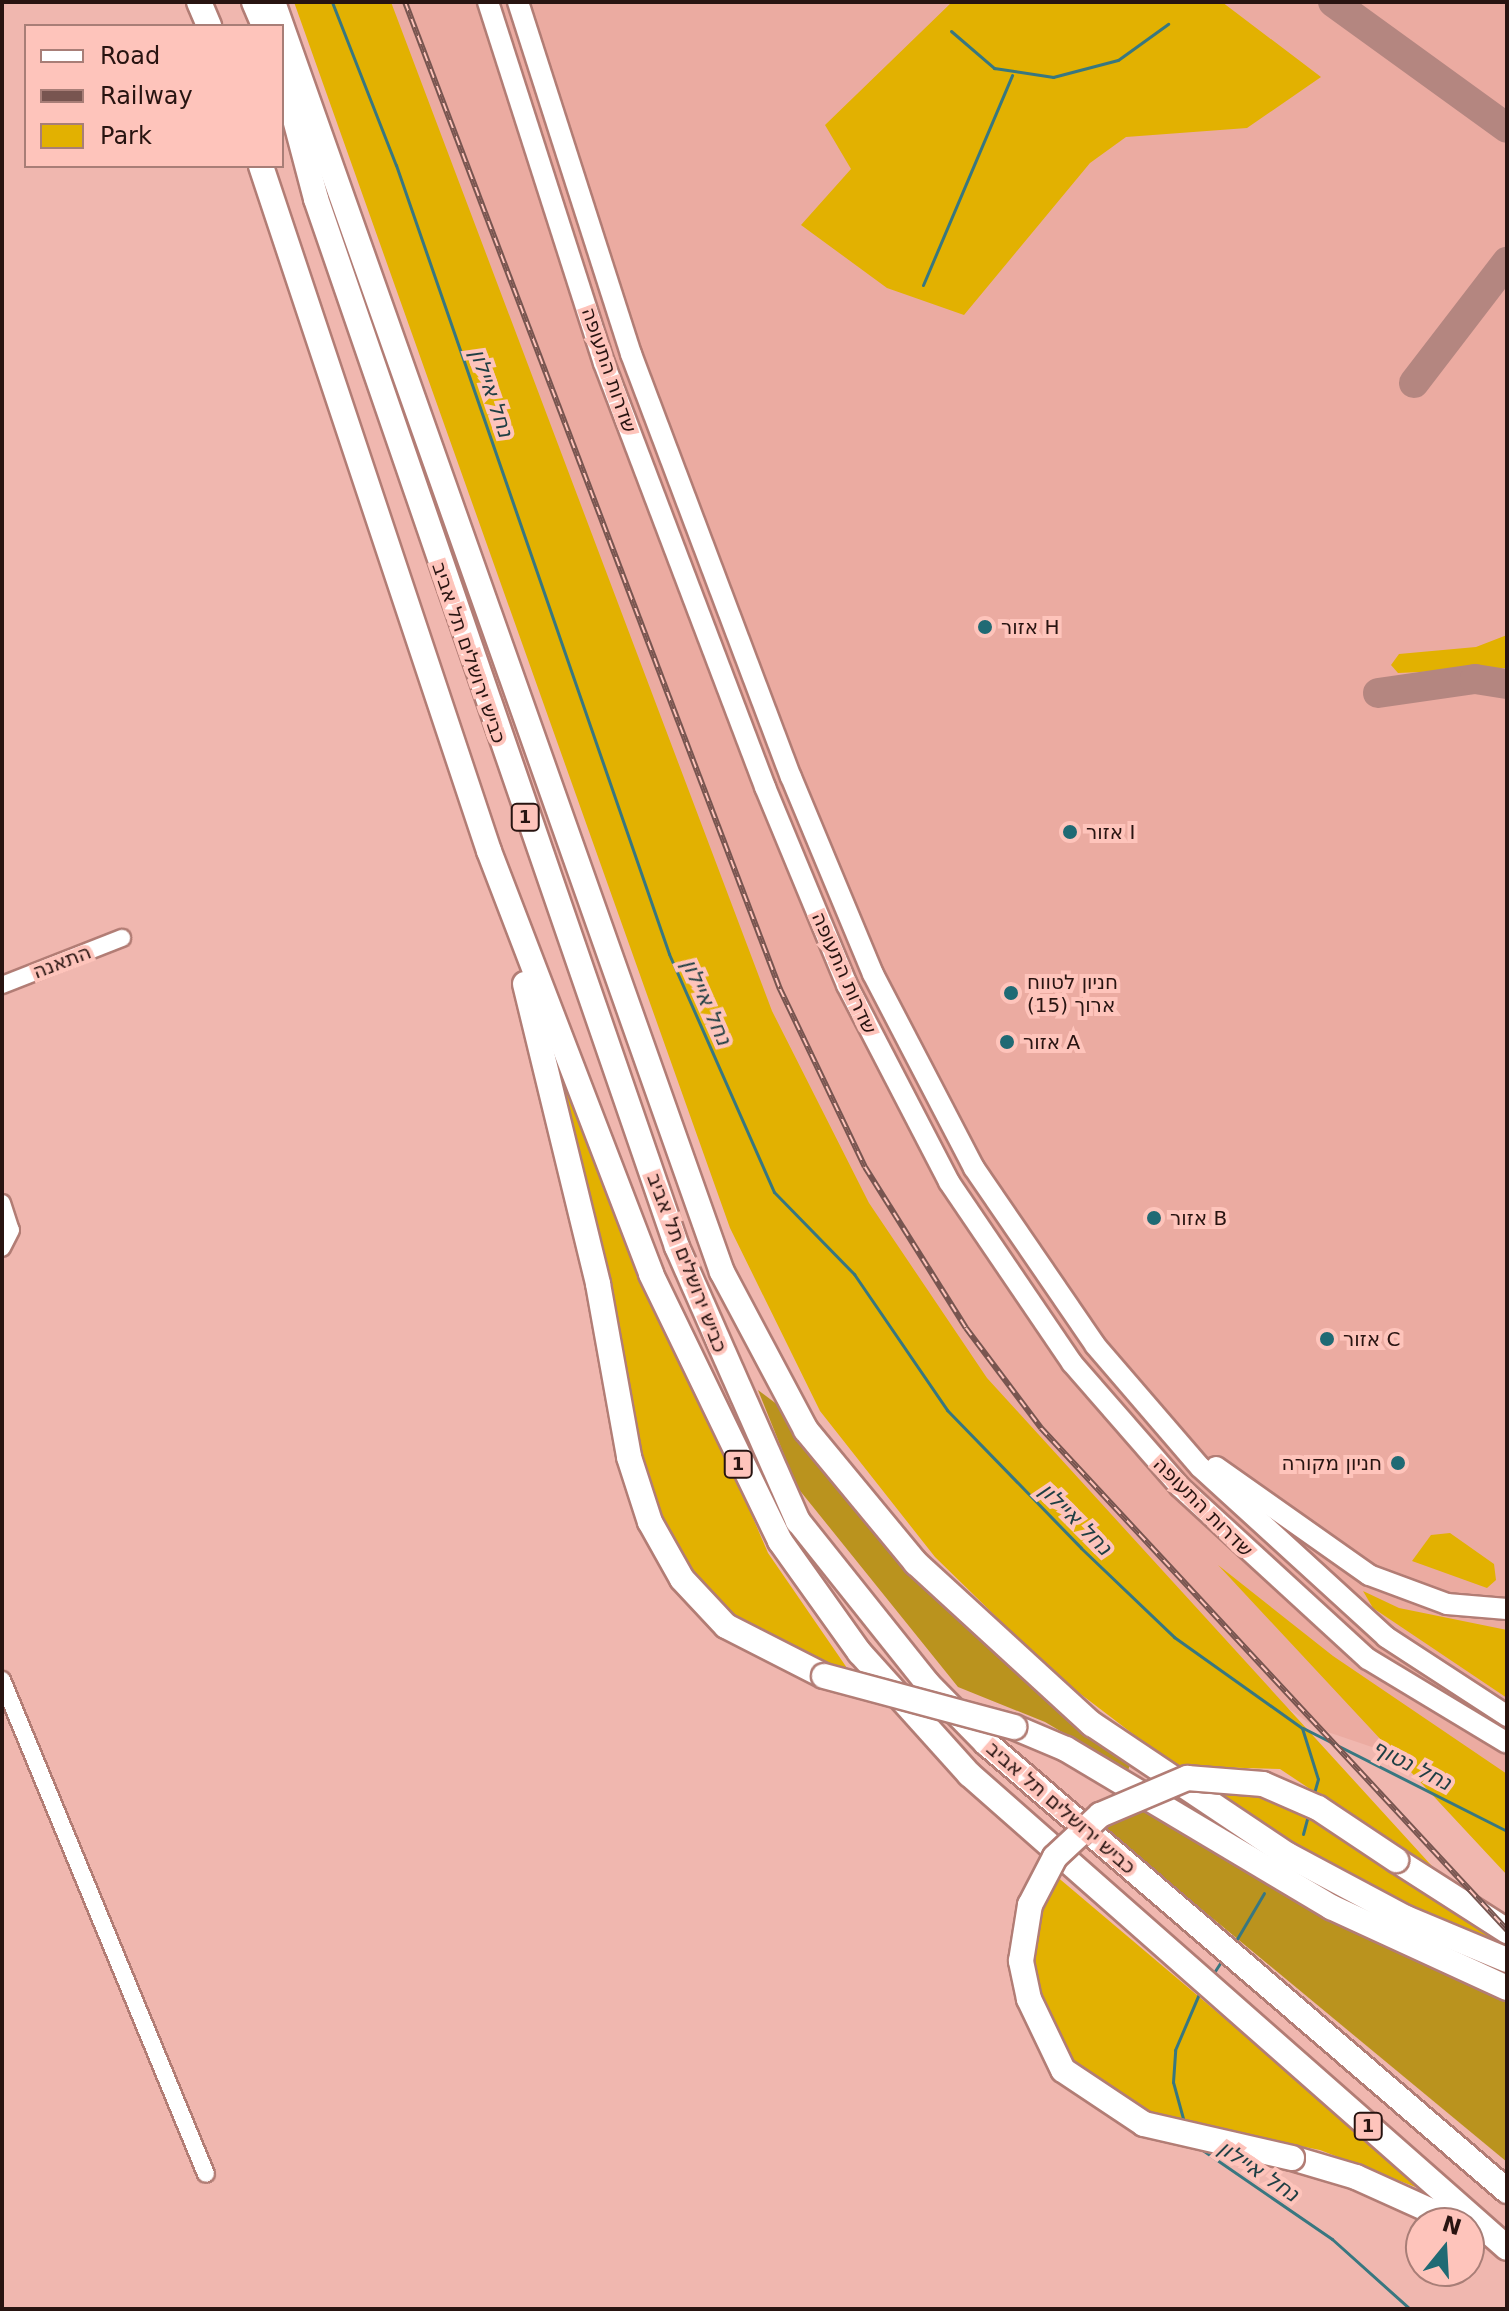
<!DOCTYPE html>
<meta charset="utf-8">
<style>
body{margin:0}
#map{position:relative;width:1509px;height:2311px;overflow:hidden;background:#f0b7af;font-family:"DejaVu Sans",Heebo,sans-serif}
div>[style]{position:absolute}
.built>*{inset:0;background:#ebaba1}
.green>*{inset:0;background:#e2b101}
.forest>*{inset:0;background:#ba931e}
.stream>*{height:3px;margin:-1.5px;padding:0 1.5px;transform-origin:1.5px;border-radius:1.5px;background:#387780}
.taxiway>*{height:30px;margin:-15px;padding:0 15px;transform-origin:15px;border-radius:15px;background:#b48680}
.roads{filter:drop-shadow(2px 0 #b27d75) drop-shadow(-2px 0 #b27d75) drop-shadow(0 2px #b27d75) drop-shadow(0 -2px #b27d75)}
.minor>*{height:16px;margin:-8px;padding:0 8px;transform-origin:8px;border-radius:8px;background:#fff}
.major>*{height:20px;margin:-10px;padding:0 10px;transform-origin:10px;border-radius:10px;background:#fff}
.highway>*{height:24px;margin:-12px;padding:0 12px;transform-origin:12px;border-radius:12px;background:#fff}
.rail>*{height:6px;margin-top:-3px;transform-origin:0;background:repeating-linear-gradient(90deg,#fec4bb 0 9px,#785550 0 18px);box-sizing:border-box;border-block:2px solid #785550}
.bridges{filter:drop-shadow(2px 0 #b27d75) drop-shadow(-2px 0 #b27d75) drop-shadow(0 2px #b27d75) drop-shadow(0 -2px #b27d75)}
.highway-bridge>*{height:24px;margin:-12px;padding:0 12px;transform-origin:12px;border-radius:12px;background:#fff}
.dots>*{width:22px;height:22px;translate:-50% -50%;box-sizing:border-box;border:4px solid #fec4bb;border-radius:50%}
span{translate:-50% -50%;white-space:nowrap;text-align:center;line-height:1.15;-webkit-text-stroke:8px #fec4bb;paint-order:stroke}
.shield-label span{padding:2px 6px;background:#fec4bb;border:2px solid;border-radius:6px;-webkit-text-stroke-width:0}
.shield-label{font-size:18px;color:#281411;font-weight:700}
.street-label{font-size:20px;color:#281411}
.poi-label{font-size:20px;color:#281411}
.left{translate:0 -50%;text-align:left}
.right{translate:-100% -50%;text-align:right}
.water-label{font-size:22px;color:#1e3e43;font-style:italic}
.frame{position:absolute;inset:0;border:4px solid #281411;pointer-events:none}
.legend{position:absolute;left:24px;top:24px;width:260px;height:144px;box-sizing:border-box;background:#fec4bb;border:2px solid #a87e77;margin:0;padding:10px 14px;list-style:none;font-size:24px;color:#281411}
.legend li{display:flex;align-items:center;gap:16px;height:40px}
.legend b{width:40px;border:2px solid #a87e77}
.north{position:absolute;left:1405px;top:2207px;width:80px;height:80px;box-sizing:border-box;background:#fec4bb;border:2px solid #a87e77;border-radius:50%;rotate:18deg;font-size:22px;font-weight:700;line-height:32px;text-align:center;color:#281411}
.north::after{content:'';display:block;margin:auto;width:28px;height:36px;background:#206a74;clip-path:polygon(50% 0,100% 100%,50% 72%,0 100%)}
</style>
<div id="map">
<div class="built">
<div style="clip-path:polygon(352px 2px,1507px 2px,1507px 1793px,1316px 1728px,1174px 1628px,736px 1046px)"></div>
</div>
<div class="green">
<div style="clip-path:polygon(294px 2px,391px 2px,772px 1011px,869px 1203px,987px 1378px,1441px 1876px,1280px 1769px,1175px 1766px,1057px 1676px,935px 1557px,820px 1411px,730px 1228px)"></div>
<div style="clip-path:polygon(952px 2px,1222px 2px,1321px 77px,1247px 128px,1126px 137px,1090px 163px,964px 315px,887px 288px,801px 225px,851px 169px,825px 125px)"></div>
<div style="clip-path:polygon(1507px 635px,1507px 668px,1398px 673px,1391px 665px,1399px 654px,1476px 647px)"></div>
<div style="clip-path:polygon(551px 1047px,768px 1553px,847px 1668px,775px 1652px,702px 1592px,643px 1487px)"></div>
<div style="clip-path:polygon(1450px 1533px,1494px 1564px,1496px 1580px,1487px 1588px,1412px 1561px,1431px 1535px)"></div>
<div style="clip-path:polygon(1218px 1565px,1333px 1656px,1507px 1774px,1507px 1875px)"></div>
<div style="clip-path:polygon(1363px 1591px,1399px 1608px,1507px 1630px,1507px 1698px,1373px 1608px)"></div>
<div style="clip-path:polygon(1205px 1787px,1260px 1794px,1313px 1817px,1507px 1937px,1507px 1956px,1368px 1895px)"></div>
<div style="clip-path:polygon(1055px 1875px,1431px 2193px,1320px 2150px,1154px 2117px,1079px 2072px,1046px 2025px,1032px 1958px,1044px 1892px)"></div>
</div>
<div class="forest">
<div style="clip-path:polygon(758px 1390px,786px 1411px,828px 1471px,1130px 1764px,1128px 1771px,1045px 1722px,958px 1687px,797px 1487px)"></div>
<div style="clip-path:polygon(1145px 1804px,1507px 1996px,1507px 2162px,1101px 1826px)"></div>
</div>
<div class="stream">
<div style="left:332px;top:2px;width:175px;rotate:68.6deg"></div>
<div style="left:396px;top:165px;width:835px;rotate:70.91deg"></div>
<div style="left:669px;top:954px;width:260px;rotate:66.2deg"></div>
<div style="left:774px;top:1192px;width:115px;rotate:45.7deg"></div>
<div style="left:854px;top:1274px;width:165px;rotate:55.6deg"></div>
<div style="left:947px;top:1410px;width:192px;rotate:45.8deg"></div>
<div style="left:1081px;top:1548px;width:129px;rotate:43.7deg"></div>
<div style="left:1174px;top:1637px;width:157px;rotate:35.4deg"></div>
<div style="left:1302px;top:1728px;width:53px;rotate:72.6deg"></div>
<div style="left:1318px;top:1779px;width:18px;rotate:106deg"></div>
<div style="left:951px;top:31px;width:57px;rotate:40.7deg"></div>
<div style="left:994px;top:68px;width:60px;rotate:8.7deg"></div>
<div style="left:1053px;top:77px;width:67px;rotate:-14.7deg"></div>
<div style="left:1118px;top:60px;width:62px;rotate:-35.8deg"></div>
<div style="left:923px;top:285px;width:228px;rotate:-67deg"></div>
<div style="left:1303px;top:1728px;width:229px;rotate:26.8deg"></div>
<div style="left:1303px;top:1834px;width:20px;rotate:-75deg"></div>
<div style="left:1234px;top:1944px;width:59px;rotate:-59.5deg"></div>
<div style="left:1213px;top:1974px;width:17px;rotate:-57deg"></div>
<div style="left:1184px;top:2122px;width:41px;rotate:-105.4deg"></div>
<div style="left:1173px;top:2082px;width:32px;rotate:-86deg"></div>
<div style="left:1175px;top:2050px;width:66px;rotate:-66.9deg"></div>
<div style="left:1201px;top:2149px;width:159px;rotate:34.5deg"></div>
<div style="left:1332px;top:2239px;width:105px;rotate:41.9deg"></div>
</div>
<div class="taxiway">
<div style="left:1333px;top:2px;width:215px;rotate:35.9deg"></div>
<div style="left:1414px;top:383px;width:153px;rotate:-52.5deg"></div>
<div style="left:1378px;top:693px;width:98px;rotate:-8.2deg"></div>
<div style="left:1475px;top:679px;width:32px;rotate:9deg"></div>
</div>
<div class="roads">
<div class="minor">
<div style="left:2px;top:985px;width:129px;rotate:-21.4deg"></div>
<div style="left:2px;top:1203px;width:28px;rotate:72deg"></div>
<div style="left:11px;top:1230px;width:20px;rotate:117deg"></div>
<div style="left:2px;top:1680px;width:534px;rotate:67.56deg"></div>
</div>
<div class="major">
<div style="left:488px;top:2px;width:379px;rotate:72.2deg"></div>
<div style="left:604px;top:363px;width:454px;rotate:69.2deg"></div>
<div style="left:765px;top:787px;width:214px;rotate:67.5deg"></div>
<div style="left:847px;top:985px;width:222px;rotate:62.6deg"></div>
<div style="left:949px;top:1182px;width:219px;rotate:55.8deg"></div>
<div style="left:1072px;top:1363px;width:164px;rotate:48.9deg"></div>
<div style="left:1180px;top:1487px;width:255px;rotate:42.5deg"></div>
<div style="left:1368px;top:1659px;width:162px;rotate:31.1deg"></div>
<div style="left:518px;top:2px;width:370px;rotate:72.2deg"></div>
<div style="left:631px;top:354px;width:452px;rotate:69.3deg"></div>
<div style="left:791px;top:777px;width:213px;rotate:67.4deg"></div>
<div style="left:873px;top:974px;width:219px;rotate:62.5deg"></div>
<div style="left:974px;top:1168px;width:214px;rotate:55.6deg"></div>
<div style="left:1095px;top:1345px;width:161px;rotate:49.3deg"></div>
<div style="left:1200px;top:1467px;width:252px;rotate:42.4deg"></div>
<div style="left:1386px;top:1637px;width:145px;rotate:33.1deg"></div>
<div style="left:1216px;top:1467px;width:187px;rotate:35.2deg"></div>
<div style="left:1369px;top:1575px;width:83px;rotate:20.4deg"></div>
<div style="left:1447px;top:1604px;width:60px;rotate:4.8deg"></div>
</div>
<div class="highway">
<div style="left:199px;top:2px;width:26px;rotate:67deg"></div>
<div style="left:254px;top:2px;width:26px;rotate:67deg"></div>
<div style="left:273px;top:2px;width:1347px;rotate:70.53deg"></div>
<div style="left:722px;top:1272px;width:179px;rotate:62deg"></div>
<div style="left:806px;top:1430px;width:173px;rotate:50.4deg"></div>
<div style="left:916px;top:1563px;width:239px;rotate:42.5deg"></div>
<div style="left:1092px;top:1724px;width:236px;rotate:33.8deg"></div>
<div style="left:1288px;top:1855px;width:134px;rotate:28.1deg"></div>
<div style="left:1406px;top:1918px;width:109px;rotate:22.6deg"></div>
<div style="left:282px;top:70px;width:133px;rotate:75.2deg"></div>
<div style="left:316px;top:199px;width:1108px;rotate:70.99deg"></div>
<div style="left:677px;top:1247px;width:300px;rotate:66.2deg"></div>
<div style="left:798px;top:1521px;width:208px;rotate:51.4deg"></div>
<div style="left:928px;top:1684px;width:83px;rotate:45.5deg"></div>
<div style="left:986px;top:1743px;width:687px;rotate:40.69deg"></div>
<div style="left:261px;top:166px;width:722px;rotate:71.59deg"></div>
<div style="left:489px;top:851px;width:453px;rotate:69deg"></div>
<div style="left:651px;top:1274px;width:297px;rotate:64.2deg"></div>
<div style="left:780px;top:1541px;width:138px;rotate:54.5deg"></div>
<div style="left:860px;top:1653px;width:163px;rotate:48deg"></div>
<div style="left:969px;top:1774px;width:717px;rotate:41.38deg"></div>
<div style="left:525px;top:984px;width:309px;rotate:76.3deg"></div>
<div style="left:598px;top:1284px;width:176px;rotate:79.8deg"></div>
<div style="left:629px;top:1457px;width:68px;rotate:72.1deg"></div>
<div style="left:650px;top:1522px;width:65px;rotate:60.7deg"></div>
<div style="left:682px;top:1579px;width:64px;rotate:46.9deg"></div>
<div style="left:726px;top:1626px;width:110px;rotate:27deg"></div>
<div style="left:1014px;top:1727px;width:56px;rotate:22.9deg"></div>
<div style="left:1066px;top:1749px;width:309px;rotate:30.8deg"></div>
<div style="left:1331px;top:1907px;width:194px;rotate:24.7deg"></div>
<div style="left:1396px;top:1860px;width:132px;rotate:32.6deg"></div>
<div style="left:1292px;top:2158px;width:67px;rotate:16.5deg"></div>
<div style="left:1356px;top:2177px;width:112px;rotate:24.3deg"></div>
</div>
</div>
<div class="rail">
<div style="left:405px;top:2px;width:1056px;rotate:69.2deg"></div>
<div style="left:780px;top:989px;width:197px;rotate:64.5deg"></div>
<div style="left:865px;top:1167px;width:190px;rotate:57.9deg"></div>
<div style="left:966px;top:1328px;width:125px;rotate:53.1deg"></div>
<div style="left:1041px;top:1428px;width:685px;rotate:47.13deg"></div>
</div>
<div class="bridges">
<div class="highway-bridge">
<div style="left:824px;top:1676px;width:197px;rotate:15deg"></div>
<div style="left:1292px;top:2158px;width:152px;rotate:-167.1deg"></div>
<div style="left:1144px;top:2124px;width:97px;rotate:-146.3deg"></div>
<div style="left:1063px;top:2070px;width:79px;rotate:-115.6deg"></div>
<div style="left:1029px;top:1999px;width:39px;rotate:-102deg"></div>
<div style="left:1021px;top:1961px;width:57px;rotate:-80.9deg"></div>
<div style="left:1030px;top:1905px;width:54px;rotate:-62.5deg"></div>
<div style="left:1055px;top:1857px;width:62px;rotate:-43deg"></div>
<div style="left:1100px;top:1815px;width:95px;rotate:-23deg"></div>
<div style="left:1187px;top:1778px;width:76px;rotate:4.5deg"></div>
<div style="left:1263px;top:1784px;width:60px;rotate:23.6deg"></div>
<div style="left:1318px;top:1808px;width:94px;rotate:33.7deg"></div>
</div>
</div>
<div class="dots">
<div style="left:985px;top:627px;background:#206a74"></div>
<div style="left:1070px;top:832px;background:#206a74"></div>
<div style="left:1011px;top:993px;background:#206a74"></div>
<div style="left:1007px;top:1042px;background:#206a74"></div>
<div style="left:1154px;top:1218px;background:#206a74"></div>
<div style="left:1327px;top:1339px;background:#206a74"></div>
<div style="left:1398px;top:1463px;background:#206a74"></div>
</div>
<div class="shield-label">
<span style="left:525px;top:817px">1</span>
<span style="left:738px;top:1464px">1</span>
<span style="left:1368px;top:2126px">1</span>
</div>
<div class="street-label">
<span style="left:609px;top:370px;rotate:71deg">שדרות התעופה</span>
<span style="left:469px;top:653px;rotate:71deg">כביש ירושלים תל אביב</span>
<span style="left:62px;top:962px;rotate:-21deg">התאנה</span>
<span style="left:844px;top:973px;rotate:66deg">שדרות התעופה</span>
<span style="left:687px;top:1263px;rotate:69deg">כביש ירושלים תל אביב</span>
<span style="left:1203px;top:1507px;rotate:45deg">שדרות התעופה</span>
<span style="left:1061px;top:1808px;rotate:41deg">כביש ירושלים תל אביב</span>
</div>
<div class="poi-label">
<span class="left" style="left:1001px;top:627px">אזור H</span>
<span class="left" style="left:1086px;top:832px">אזור I</span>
<span class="left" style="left:1027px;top:994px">חניון לטווח<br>ארוך (15)</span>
<span class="left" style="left:1023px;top:1042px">אזור A</span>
<span class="left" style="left:1170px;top:1218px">אזור B</span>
<span class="left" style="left:1343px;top:1339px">אזור C</span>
<span class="right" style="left:1382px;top:1463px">חניון מקורה</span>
</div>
<div class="water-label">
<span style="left:492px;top:393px;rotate:71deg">נחל איילון</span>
<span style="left:707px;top:1002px;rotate:66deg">נחל איילון</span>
<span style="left:1076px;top:1519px;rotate:45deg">נחל איילון</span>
<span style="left:1412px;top:1765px;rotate:27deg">נחל נטוף</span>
<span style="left:1259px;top:2171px;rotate:34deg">נחל איילון</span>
</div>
<div class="frame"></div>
<ul class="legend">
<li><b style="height:10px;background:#fff"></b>Road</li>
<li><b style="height:10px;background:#785550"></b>Railway</li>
<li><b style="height:22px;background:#e2b101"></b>Park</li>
</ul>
<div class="north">N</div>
</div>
